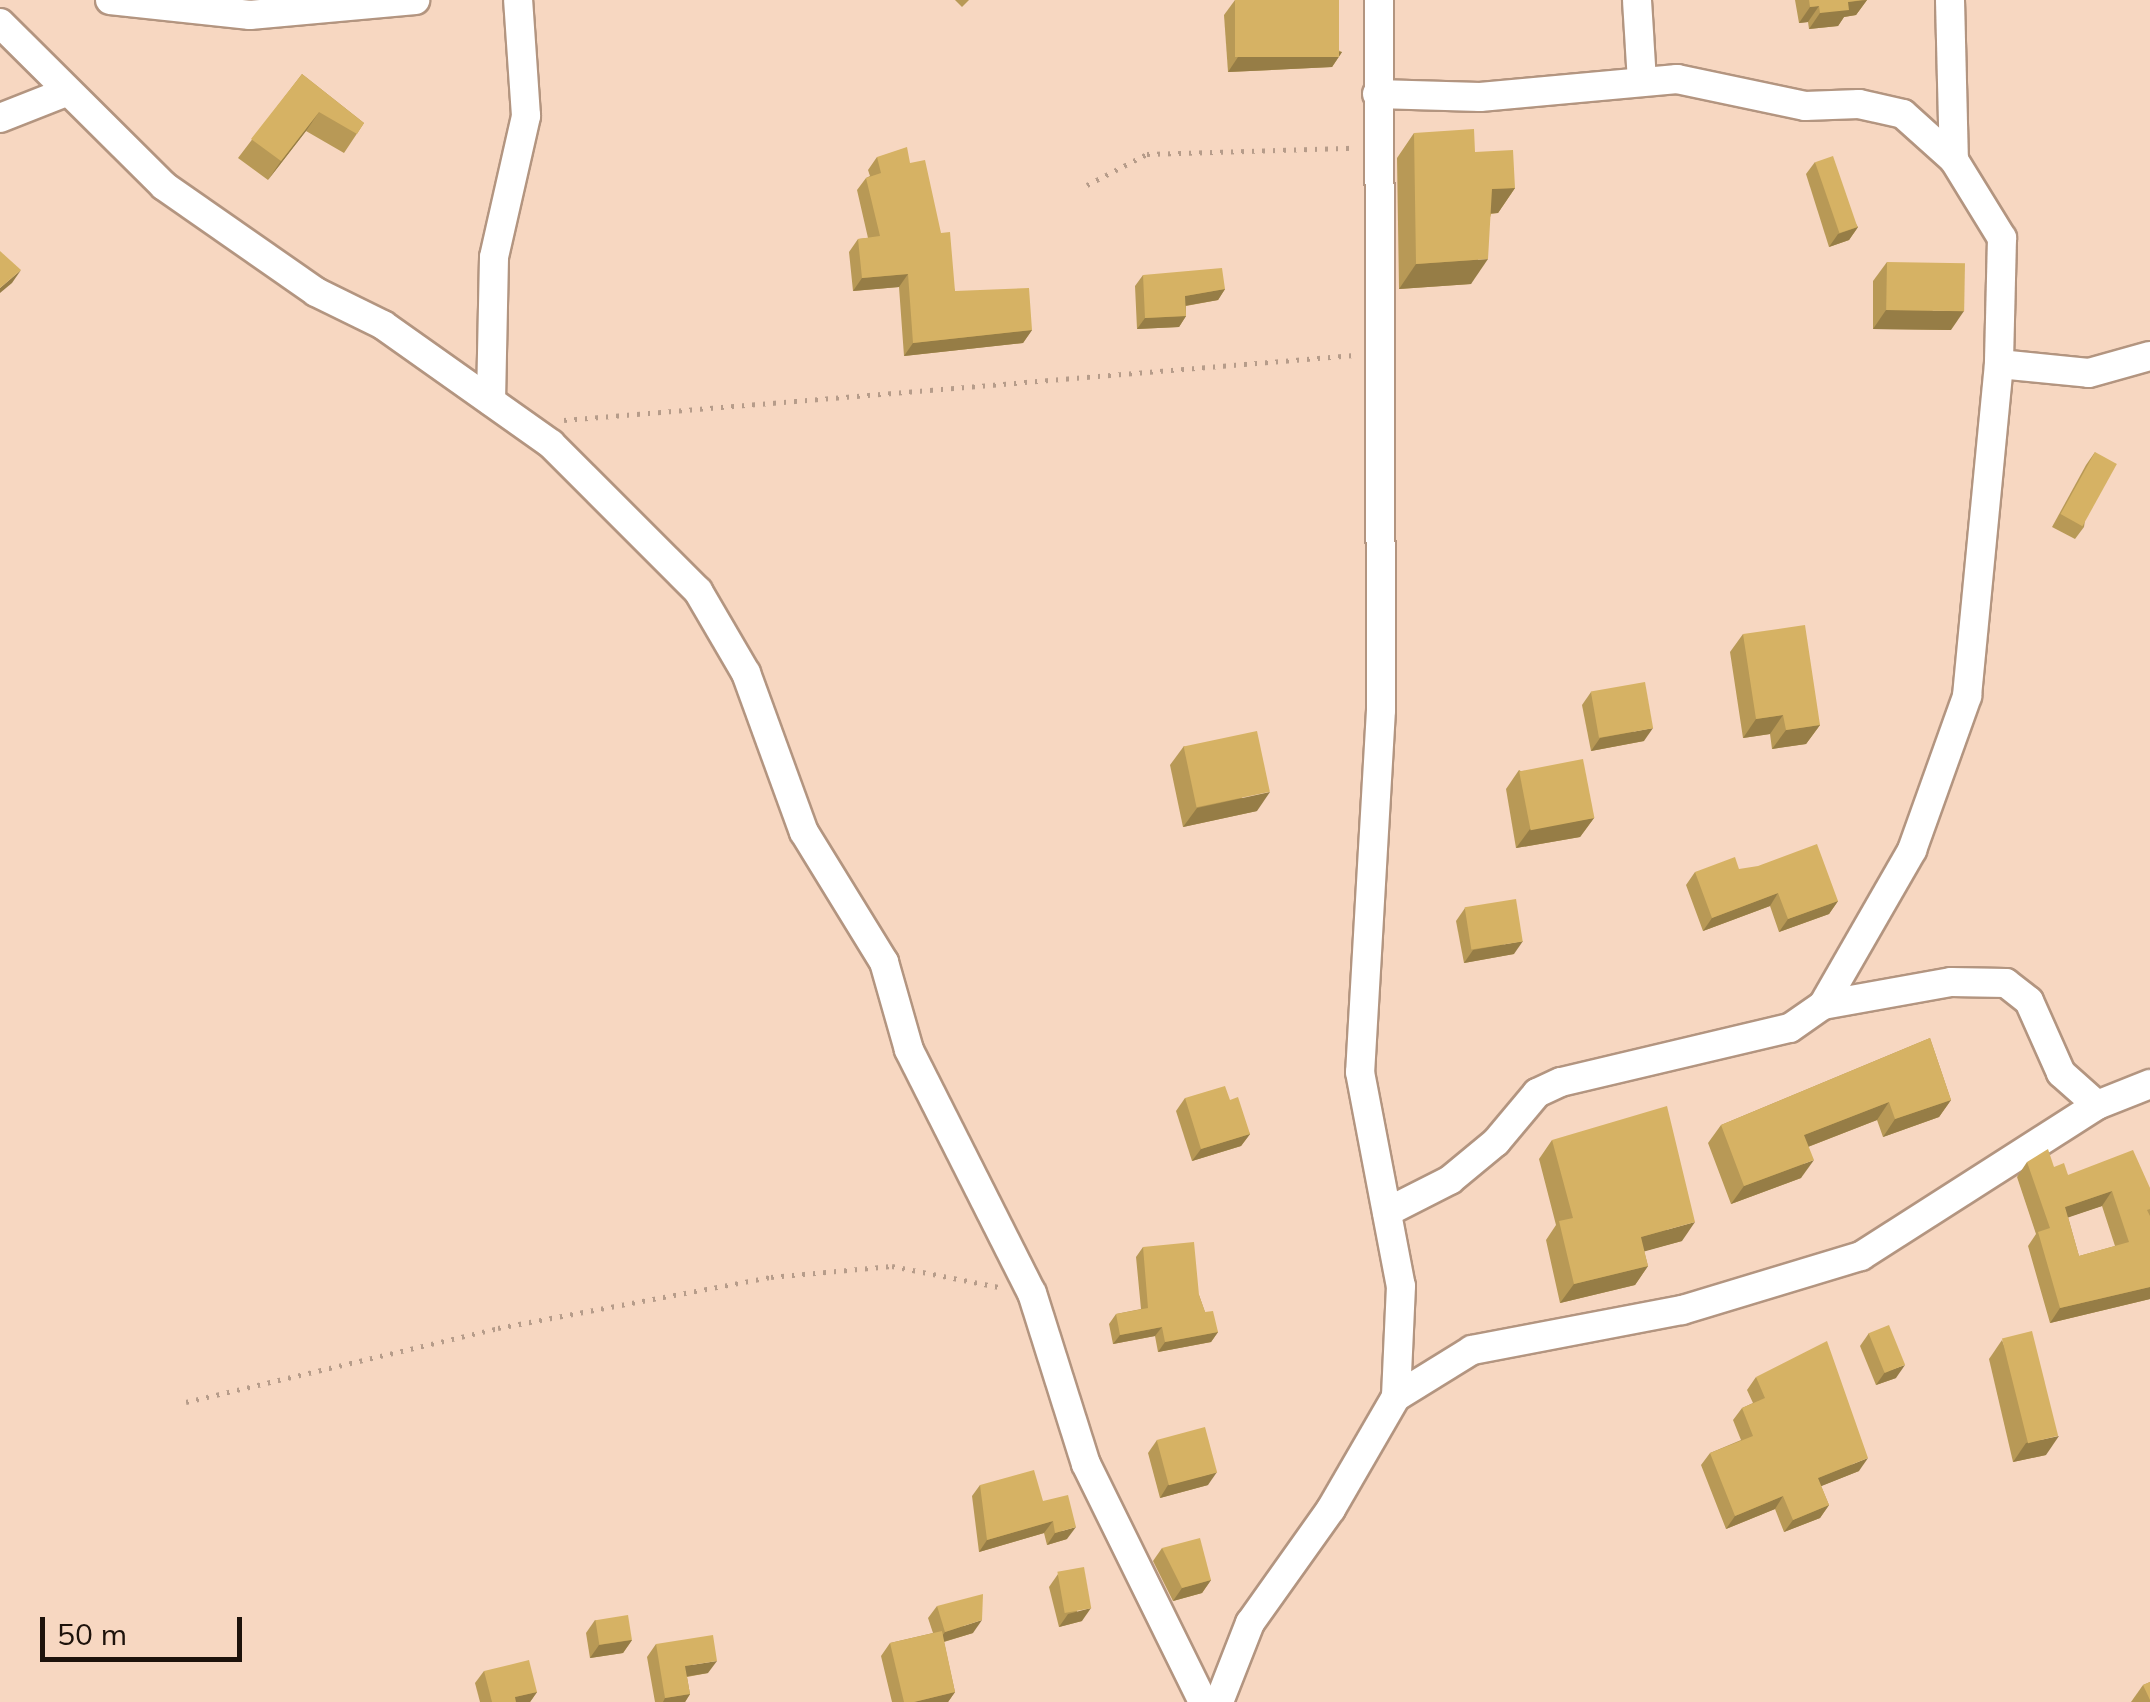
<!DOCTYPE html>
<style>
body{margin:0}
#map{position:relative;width:2150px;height:1702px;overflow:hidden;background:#f7d7c1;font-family:Mulish,sans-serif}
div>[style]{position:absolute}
.path>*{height:5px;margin-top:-2.5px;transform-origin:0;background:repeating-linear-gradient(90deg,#b69c8a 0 2.5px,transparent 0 10.5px)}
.roads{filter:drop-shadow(2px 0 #b39580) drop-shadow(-2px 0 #b39580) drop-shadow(0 2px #b39580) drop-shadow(0 -2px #b39580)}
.street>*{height:28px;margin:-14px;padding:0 14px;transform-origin:14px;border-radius:14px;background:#fff}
.wall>*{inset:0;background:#b89956}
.shaded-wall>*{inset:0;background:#967d46}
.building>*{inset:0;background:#d6b264;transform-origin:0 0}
span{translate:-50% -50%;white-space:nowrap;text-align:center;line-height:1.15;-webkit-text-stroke:10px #f7d7c1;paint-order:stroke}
.scale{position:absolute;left:40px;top:1617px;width:202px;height:45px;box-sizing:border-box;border:5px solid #1d120b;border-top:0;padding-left:12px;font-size:30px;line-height:35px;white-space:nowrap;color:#1d120b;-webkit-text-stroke:8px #f7d7c1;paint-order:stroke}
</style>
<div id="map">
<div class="path">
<div style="left:1087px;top:185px;width:68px;rotate:-27.3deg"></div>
<div style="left:1147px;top:154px;width:207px;rotate:-1.7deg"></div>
<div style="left:564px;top:420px;width:793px;rotate:-4.7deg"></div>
<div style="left:186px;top:1402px;width:321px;rotate:-13.3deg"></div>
<div style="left:498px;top:1328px;width:278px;rotate:-10.6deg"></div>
<div style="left:771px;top:1277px;width:121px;rotate:-5.2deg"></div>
<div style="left:892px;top:1266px;width:109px;rotate:11.1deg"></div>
</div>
<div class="roads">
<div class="street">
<div style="left:110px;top:0;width:141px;rotate:6.1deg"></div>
<div style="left:250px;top:15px;width:166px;rotate:-5.2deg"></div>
<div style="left:1379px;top:0;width:710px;rotate:89.84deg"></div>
<div style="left:1381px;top:710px;width:363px;rotate:93.3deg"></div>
<div style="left:1360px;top:1072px;width:218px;rotate:79.2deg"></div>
<div style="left:1401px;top:1286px;width:111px;rotate:92.6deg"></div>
<div style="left:1637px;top:0;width:81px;rotate:86.5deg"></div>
<div style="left:1950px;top:0;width:160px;rotate:88.6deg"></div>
<div style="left:0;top:23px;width:231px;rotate:44.8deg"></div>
<div style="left:164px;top:186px;width:185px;rotate:34.9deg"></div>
<div style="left:316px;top:292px;width:75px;rotate:26.2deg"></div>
<div style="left:383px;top:325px;width:206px;rotate:35.3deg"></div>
<div style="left:551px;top:444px;width:208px;rotate:45deg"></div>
<div style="left:698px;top:591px;width:95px;rotate:59.7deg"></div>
<div style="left:746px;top:673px;width:169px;rotate:70deg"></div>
<div style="left:804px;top:832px;width:153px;rotate:58.4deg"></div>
<div style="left:884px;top:962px;width:91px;rotate:74.1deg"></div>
<div style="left:909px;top:1050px;width:272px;rotate:63.2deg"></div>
<div style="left:1032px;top:1293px;width:179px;rotate:72.5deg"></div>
<div style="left:1086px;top:1464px;width:265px;rotate:63.8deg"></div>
<div style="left:1377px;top:94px;width:103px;rotate:1.7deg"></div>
<div style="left:1480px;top:97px;width:198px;rotate:-5.2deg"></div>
<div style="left:1677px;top:79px;width:131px;rotate:11.9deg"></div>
<div style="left:1805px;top:106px;width:54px;rotate:-2.1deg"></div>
<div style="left:1859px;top:104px;width:45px;rotate:12.8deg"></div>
<div style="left:1903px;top:114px;width:69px;rotate:42deg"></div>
<div style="left:1954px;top:160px;width:92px;rotate:58.4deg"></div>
<div style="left:2002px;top:238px;width:126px;rotate:91.4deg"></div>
<div style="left:0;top:118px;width:71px;rotate:-21.5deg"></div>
<div style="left:491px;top:401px;width:144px;rotate:-88.8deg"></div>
<div style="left:494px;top:257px;width:145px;rotate:-77.2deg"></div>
<div style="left:526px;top:116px;width:116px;rotate:-93.9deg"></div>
<div style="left:1823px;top:1005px;width:130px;rotate:-10.2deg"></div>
<div style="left:1951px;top:982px;width:55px;rotate:1deg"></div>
<div style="left:2006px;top:983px;width:29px;rotate:38deg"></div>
<div style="left:2029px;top:1001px;width:79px;rotate:66deg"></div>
<div style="left:2061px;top:1073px;width:48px;rotate:41.6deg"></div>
<div style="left:1387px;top:1212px;width:71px;rotate:-26.9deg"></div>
<div style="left:1450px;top:1180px;width:60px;rotate:-39.6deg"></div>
<div style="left:1496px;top:1142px;width:64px;rotate:-50.1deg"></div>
<div style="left:1537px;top:1093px;width:26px;rotate:-25deg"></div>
<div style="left:1561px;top:1082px;width:235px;rotate:-13.3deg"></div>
<div style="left:1790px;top:1028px;width:40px;rotate:-34.9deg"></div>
<div style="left:1823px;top:1005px;width:179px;rotate:-60.1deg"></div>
<div style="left:1912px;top:850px;width:164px;rotate:-70.3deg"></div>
<div style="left:1967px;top:696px;width:334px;rotate:-84.5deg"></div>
<div style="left:1999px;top:364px;width:90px;rotate:5.7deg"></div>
<div style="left:2089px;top:373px;width:63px;rotate:-15.6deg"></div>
<div style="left:1219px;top:1702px;width:85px;rotate:-68.6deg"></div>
<div style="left:1250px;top:1623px;width:140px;rotate:-54.6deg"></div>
<div style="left:1331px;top:1509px;width:129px;rotate:-59.9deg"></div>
<div style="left:1396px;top:1397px;width:89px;rotate:-31.7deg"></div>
<div style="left:1472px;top:1350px;width:214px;rotate:-10.8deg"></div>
<div style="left:1682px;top:1310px;width:187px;rotate:-16.8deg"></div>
<div style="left:1861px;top:1256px;width:280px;rotate:-32.6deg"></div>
<div style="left:2097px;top:1105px;width:57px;rotate:-21.6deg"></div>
</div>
</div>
<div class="wall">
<div style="clip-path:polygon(955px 0,969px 0,962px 7px)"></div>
<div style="clip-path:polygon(1235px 0,1342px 52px,1332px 67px,1228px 72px,1224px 15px)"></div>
<div style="clip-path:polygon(1795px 0,1867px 0,1856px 15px,1844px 17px,1838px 26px,1809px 29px,1808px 22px,1799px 23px)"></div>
<div style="clip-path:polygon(302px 74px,364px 123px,344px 153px,306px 131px,268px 180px,238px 158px)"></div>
<div style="clip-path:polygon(1414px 133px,1475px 152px,1515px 188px,1498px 213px,1491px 214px,1471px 284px,1399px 289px,1397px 158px)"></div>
<div style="clip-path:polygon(877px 157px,910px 163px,955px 291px,1032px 330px,1023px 343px,904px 356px,899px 287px,853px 291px,849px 252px,858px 239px,868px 238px,857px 190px,866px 178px,870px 176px,868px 170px)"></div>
<div style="clip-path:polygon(1815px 162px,1858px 227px,1849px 240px,1829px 247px,1806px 174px)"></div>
<div style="clip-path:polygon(1887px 262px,1951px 330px,1873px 329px,1873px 281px)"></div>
<div style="clip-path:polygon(1143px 275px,1225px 289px,1218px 300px,1186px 306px,1186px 316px,1179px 327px,1137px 329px,1135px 286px)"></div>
<div style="clip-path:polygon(2095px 452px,2084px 527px,2075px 539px,2052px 527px,2086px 465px)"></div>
<div style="clip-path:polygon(1743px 634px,1820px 725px,1806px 744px,1772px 749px,1770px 734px,1743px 738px,1730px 652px)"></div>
<div style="clip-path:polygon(1591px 692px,1644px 741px,1591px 751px,1582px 705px)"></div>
<div style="clip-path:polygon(1184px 746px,1257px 811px,1183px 827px,1170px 765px)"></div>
<div style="clip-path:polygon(1519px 770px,1594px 818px,1580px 837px,1516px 848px,1506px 789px)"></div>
<div style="clip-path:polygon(1739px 869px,1838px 901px,1829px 914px,1779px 932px,1770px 906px,1703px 931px,1686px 885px,1695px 872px)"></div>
<div style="clip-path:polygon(1465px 908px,1514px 954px,1464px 963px,1456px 921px)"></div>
<div style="clip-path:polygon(1930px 1038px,1951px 1100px,1939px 1117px,1883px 1137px,1877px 1120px,1808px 1147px,1801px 1178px,1731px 1204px,1708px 1143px,1721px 1125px)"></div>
<div style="clip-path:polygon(1185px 1098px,1230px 1100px,1250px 1134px,1241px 1146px,1192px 1161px,1176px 1111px)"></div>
<div style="clip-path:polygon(1552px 1140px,1682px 1241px,1644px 1251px,1648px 1266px,1635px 1285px,1560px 1303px,1546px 1240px,1556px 1225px,1539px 1159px)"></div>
<div style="clip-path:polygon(evenodd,2027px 1162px,2054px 1167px,2068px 1175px,2150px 1188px,2150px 1299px,2050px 1323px,2028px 1246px,2036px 1234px,2017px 1177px,2027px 1162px,2102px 1206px,2115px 1246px,2079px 1256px,2068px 1217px,2102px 1206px)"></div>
<div style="clip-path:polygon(1143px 1247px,1199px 1295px,1205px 1312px,1218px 1332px,1211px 1342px,1158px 1352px,1155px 1336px,1113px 1344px,1109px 1324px,1116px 1314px,1141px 1309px,1136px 1257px)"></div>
<div style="clip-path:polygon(1869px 1333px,1896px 1378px,1876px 1385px,1860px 1346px)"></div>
<div style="clip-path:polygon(2002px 1340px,2046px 1455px,2013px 1462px,1989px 1359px)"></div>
<div style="clip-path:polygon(1756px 1377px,1859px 1471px,1821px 1486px,1829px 1505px,1820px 1518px,1784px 1532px,1775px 1509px,1726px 1529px,1701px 1465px,1710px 1453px,1741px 1440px,1733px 1420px,1742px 1408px,1753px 1403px,1747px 1390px)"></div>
<div style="clip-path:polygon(1157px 1440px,1208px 1485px,1160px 1498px,1148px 1453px)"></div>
<div style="clip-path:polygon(980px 1485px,1043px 1501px,1067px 1539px,1047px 1545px,1044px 1533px,979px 1552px,972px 1496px)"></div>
<div style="clip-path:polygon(1162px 1548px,1211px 1580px,1202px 1593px,1173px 1601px,1153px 1561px)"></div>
<div style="clip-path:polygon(1058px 1574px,1082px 1621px,1059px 1627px,1049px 1587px)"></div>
<div style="clip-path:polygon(937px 1606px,973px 1633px,944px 1642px,955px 1692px,948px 1702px,892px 1702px,881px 1656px,890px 1643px,933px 1633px,928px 1618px)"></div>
<div style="clip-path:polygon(595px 1620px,632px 1640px,623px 1653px,590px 1658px,586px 1633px)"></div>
<div style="clip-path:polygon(656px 1644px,708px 1673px,687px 1677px,690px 1694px,685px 1702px,655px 1702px,647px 1657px)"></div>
<div style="clip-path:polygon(484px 1671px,537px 1692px,530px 1702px,480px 1702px,475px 1683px)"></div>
<div style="clip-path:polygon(2150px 1682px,2150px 1702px,2131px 1702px,2143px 1685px)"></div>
</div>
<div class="shaded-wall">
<div style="clip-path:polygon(1867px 0,1856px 15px,1844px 17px,1838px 26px,1809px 29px,1820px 13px,1848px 2px)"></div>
<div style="clip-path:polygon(1819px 6px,1808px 22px,1799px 23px,1810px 7px)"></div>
<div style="clip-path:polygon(1342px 52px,1332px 67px,1228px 72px,1238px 57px)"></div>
<div style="clip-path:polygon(319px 112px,306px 131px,268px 180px,281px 161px)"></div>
<div style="clip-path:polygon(1515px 188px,1498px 213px,1474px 214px,1492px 189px)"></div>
<div style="clip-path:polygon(1858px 227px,1849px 240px,1829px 247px,1838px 234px)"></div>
<div style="clip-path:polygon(1488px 259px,1471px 284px,1399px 289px,1416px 264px)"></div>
<div style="clip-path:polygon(21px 270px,12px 283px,0 293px,0 288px)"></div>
<div style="clip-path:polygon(908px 274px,899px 287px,853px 291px,862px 278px)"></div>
<div style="clip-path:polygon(1225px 289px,1218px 300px,1178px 307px,1185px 296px)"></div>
<div style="clip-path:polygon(1886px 310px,1964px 311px,1951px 330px,1873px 329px)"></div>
<div style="clip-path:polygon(1186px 316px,1179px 327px,1137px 329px,1145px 318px)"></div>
<div style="clip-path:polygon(1032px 330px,1023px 343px,904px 356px,913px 343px)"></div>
<div style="clip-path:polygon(1783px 715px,1770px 734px,1743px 738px,1756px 719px)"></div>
<div style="clip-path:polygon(1820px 725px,1806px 744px,1772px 749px,1786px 730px)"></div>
<div style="clip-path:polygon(1653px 728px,1644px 741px,1591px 751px,1600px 738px)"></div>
<div style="clip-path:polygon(1270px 792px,1257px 811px,1183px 827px,1197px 808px)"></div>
<div style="clip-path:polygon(1594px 818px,1580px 837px,1516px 848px,1530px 829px)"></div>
<div style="clip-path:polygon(1778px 893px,1770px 906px,1703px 931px,1712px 918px)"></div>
<div style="clip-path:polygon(1838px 901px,1829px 914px,1779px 932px,1788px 919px)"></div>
<div style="clip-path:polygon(1523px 941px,1514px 954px,1464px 963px,1473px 950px)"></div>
<div style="clip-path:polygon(1951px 1100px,1939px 1117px,1883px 1137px,1895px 1119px)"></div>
<div style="clip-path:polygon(1889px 1102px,1877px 1120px,1792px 1153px,1804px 1135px)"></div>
<div style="clip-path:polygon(1250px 1134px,1241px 1146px,1192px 1161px,1201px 1149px)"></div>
<div style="clip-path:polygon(1814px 1160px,1801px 1178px,1731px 1204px,1744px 1186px)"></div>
<div style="clip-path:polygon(2112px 1191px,2102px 1206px,2055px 1222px,2065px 1207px)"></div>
<div style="clip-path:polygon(1695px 1222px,1682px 1241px,1628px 1256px,1641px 1237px)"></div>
<div style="clip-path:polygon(1648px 1266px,1635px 1285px,1560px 1303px,1574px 1284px)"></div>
<div style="clip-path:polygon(2150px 1287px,2150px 1299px,2050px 1323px,2060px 1308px)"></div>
<div style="clip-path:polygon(1162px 1327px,1155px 1336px,1113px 1344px,1120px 1335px)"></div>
<div style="clip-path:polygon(1218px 1332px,1211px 1342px,1158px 1352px,1165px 1342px)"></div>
<div style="clip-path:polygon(1905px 1365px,1896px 1378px,1876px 1385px,1885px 1372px)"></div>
<div style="clip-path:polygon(2059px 1436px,2046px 1455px,2013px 1462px,2026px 1443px)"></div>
<div style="clip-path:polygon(1868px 1458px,1859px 1471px,1809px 1491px,1818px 1478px)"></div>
<div style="clip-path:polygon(1217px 1472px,1208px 1485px,1160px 1498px,1168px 1485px)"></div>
<div style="clip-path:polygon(1783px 1496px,1775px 1509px,1726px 1529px,1735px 1516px)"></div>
<div style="clip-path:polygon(1829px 1505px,1820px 1518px,1784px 1532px,1793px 1520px)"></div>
<div style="clip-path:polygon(1053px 1521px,1044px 1533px,979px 1552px,987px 1540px)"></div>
<div style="clip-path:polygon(1076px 1527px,1067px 1539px,1047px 1545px,1055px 1533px)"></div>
<div style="clip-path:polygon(1211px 1580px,1202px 1593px,1173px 1601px,1182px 1588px)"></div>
<div style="clip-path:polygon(1091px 1608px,1082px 1621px,1059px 1627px,1068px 1614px)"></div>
<div style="clip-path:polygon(982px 1620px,973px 1633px,936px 1644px,945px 1632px)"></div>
<div style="clip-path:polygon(632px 1640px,623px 1653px,590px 1658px,599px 1645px)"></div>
<div style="clip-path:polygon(717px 1661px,708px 1673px,677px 1678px,685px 1666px)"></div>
<div style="clip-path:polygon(537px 1692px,530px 1702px,512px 1702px,515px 1697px)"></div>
<div style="clip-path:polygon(955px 1692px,948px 1702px,914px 1702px)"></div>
<div style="clip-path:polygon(690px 1694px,685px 1702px,663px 1702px,665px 1698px)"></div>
</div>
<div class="building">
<div style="left:1235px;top:0;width:104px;height:57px"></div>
<div style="clip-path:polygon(1809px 0,1862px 0,1848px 2px,1849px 10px,1820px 13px,1819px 6px,1810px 7px)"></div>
<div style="clip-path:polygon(302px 74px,364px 123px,357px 134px,319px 112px,281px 161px,251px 139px)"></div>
<div style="clip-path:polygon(1474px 129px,1475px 152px,1513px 150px,1515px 188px,1492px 189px,1488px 259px,1416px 264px,1414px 133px)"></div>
<div style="clip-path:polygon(907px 147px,910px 163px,925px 160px,941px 233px,950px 232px,955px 291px,1029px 288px,1032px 330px,913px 343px,908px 274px,862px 278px,858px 239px,880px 236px,866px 178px,881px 173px,877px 157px)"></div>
<div style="left:1833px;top:156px;width:75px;height:19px;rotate:71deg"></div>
<div style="clip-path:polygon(0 251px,21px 270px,0 288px)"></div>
<div style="left:1887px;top:262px;width:78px;height:48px;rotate:1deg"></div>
<div style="clip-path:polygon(1222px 268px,1225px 289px,1185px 296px,1186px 316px,1145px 318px,1143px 275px)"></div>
<div style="left:2095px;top:452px;width:25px;height:71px;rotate:29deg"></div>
<div style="clip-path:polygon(1805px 625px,1820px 725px,1786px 730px,1783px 715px,1756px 719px,1743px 634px)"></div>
<div style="left:1645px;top:682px;width:47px;height:55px;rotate:80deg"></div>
<div style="left:1257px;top:731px;width:62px;height:75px;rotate:78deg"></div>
<div style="left:1583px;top:759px;width:60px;height:65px;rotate:79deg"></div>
<div style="clip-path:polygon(1817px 844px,1838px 901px,1788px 919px,1778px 893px,1712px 918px,1695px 872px,1735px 857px,1739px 869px,1758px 866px)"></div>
<div style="left:1516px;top:899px;width:43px;height:52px;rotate:81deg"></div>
<div style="clip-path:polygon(1930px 1038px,1951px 1100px,1895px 1119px,1889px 1102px,1804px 1135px,1814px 1160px,1744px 1186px,1721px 1125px)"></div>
<div style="clip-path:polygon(1225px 1086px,1230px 1100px,1238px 1097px,1250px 1134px,1201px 1149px,1185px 1098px)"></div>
<div style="clip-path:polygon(1667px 1106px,1695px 1222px,1641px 1237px,1648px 1266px,1574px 1284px,1559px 1221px,1573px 1218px,1552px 1140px)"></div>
<div style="clip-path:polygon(evenodd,2048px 1149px,2054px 1167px,2064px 1163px,2068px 1175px,2133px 1150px,2150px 1188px,2150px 1209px,2147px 1210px,2150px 1216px,2150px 1287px,2060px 1308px,2038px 1232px,2050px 1228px,2027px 1162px,2048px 1149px,2112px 1191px,2129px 1242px,2079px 1256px,2065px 1207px,2112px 1191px)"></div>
<div style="clip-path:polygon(1194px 1242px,1199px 1295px,1205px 1312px,1213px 1311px,1218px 1332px,1165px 1342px,1162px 1327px,1120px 1335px,1116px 1314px,1148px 1308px,1143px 1247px)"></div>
<div style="left:1889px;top:1325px;width:43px;height:22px;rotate:68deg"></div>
<div style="left:2032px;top:1331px;width:108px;height:31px;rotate:76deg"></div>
<div style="clip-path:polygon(1827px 1341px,1868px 1458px,1818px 1478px,1829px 1505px,1793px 1520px,1783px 1496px,1735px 1516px,1710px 1453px,1753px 1436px,1742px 1408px,1765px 1398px,1756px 1377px)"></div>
<div style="left:1205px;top:1427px;width:47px;height:50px;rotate:75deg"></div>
<div style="clip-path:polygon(1034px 1470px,1043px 1501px,1068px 1495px,1076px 1527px,1055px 1533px,1053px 1521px,987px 1540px,980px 1485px)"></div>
<div style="clip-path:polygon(1200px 1538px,1211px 1580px,1182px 1588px,1162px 1548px)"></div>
<div style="left:1084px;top:1567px;width:42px;height:27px;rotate:80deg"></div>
<div style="clip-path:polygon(983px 1594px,982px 1620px,945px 1632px,937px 1606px)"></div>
<div style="left:628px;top:1615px;width:25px;height:33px;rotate:81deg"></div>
<div style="clip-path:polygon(942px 1631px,955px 1692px,914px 1702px,904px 1702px,890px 1643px)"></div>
<div style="clip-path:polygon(713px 1635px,717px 1661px,685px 1666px,690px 1694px,665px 1698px,656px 1644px)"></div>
<div style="clip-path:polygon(529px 1660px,537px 1692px,515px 1697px,516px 1702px,492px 1702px,484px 1671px)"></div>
<div style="clip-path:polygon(2150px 1682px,2150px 1700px,2143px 1685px)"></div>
</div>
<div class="scale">50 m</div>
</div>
